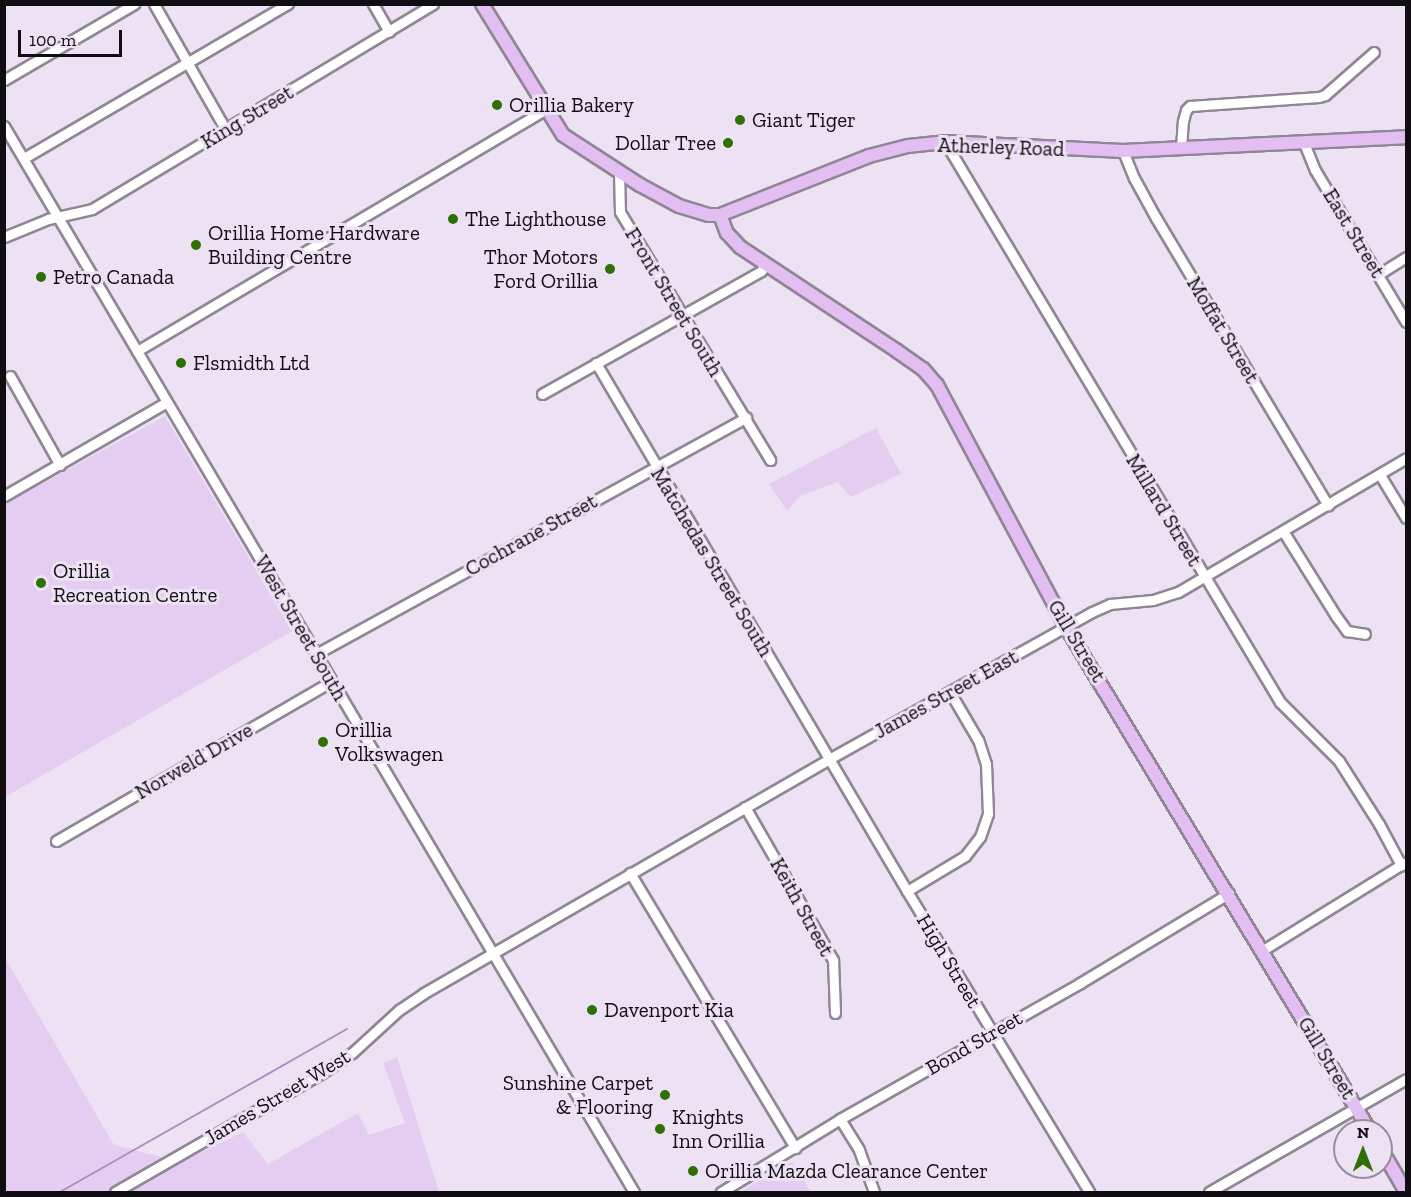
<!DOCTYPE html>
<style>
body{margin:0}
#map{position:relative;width:1411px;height:1197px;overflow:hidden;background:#ede2f3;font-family:"Zilla Slab",serif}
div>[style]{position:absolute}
.green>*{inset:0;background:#e5cdf1}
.stream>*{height:2px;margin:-1px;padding:0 1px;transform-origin:1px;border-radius:1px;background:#ae8ebe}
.roads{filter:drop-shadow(2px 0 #908695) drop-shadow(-2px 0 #908695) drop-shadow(0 2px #908695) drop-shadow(0 -2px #908695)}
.minor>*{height:9px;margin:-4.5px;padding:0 4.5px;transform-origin:4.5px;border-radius:4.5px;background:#fff}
.major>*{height:12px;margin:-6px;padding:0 6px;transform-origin:6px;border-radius:6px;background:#e2bef3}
.dots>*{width:16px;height:16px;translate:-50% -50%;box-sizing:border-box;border:3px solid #ede2f3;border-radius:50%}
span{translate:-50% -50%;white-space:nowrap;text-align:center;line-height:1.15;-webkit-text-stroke:6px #ede2f3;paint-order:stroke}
.poi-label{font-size:21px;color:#110e13}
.left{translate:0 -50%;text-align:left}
.right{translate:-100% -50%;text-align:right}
.street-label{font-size:21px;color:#110e13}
.frame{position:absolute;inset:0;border:6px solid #110e13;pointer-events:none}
.north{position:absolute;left:1333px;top:1119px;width:60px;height:60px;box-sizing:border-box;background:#ede2f3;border:2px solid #958d99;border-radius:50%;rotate:0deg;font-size:16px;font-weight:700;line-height:24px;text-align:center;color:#110e13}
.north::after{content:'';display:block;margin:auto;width:21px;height:27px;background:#2f6f04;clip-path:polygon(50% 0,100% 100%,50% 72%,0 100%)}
.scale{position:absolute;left:18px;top:30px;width:104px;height:27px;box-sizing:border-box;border:3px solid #110e13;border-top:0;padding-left:8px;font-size:18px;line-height:21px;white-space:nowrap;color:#110e13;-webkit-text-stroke:4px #ede2f3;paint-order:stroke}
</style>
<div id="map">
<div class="green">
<div style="clip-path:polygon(165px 416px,292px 631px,5px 797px,5px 504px)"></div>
<div style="clip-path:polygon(876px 428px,901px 474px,851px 497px,838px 482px,800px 496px,787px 511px,769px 484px)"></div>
<div style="clip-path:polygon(4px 956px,114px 1145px,181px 1162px,243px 1132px,268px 1164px,358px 1113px,369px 1135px,405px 1123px,383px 1063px,397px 1057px,439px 1192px,5px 1192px)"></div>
<div style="clip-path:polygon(793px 1161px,811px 1192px,740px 1192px)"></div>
</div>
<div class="stream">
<div style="left:60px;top:1192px;width:330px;rotate:-29.6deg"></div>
</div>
<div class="roads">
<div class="minor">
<div style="left:154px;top:4px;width:145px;rotate:60.3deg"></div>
<div style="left:373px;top:4px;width:32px;rotate:60deg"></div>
<div style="left:4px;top:80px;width:151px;rotate:-30.3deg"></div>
<div style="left:4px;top:126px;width:1238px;rotate:59.42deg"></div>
<div style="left:945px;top:142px;width:653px;rotate:59.11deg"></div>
<div style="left:1280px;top:702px;width:83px;rotate:45deg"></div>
<div style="left:1339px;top:761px;width:75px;rotate:57.6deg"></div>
<div style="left:1379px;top:824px;width:47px;rotate:61.8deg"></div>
<div style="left:1304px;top:143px;width:29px;rotate:68deg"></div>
<div style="left:1315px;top:170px;width:177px;rotate:59.1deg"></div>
<div style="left:1181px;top:148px;width:27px;rotate:-86deg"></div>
<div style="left:1183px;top:121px;width:11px;rotate:-75deg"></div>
<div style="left:1186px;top:110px;width:6px;rotate:-45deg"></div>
<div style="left:1190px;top:106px;width:129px;rotate:-4deg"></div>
<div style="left:1319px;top:97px;width:6px;rotate:-18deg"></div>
<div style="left:1325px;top:95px;width:65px;rotate:-41.3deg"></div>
<div style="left:1123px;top:151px;width:29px;rotate:68deg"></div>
<div style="left:1134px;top:178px;width:46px;rotate:61.2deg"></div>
<div style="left:1156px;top:218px;width:335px;rotate:59.1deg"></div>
<div style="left:24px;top:158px;width:306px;rotate:-30.3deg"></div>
<div style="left:619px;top:172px;width:40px;rotate:88.6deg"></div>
<div style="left:620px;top:212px;width:290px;rotate:58.8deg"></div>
<div style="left:4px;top:237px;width:48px;rotate:-22.2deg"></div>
<div style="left:48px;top:219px;width:45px;rotate:-12.8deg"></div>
<div style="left:92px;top:209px;width:398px;rotate:-31deg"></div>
<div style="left:1379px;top:274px;width:32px;rotate:-32deg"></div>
<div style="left:137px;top:351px;width:474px;rotate:-30.6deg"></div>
<div style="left:596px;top:363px;width:613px;rotate:59.5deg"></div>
<div style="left:907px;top:891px;width:352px;rotate:58.8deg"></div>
<div style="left:10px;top:376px;width:102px;rotate:60.7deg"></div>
<div style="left:542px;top:394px;width:251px;rotate:-29.3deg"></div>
<div style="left:761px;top:271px;width:9px;rotate:-54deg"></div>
<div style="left:1380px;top:475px;width:50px;rotate:58.8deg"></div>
<div style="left:4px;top:496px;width:188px;rotate:-30deg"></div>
<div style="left:1283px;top:531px;width:100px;rotate:58.1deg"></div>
<div style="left:1336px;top:616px;width:19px;rotate:54deg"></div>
<div style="left:1347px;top:631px;width:18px;rotate:9deg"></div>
<div style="left:316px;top:654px;width:491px;rotate:-28.8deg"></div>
<div style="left:745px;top:807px;width:177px;rotate:60.1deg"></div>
<div style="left:833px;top:960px;width:53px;rotate:87.8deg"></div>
<div style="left:56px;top:841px;width:319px;rotate:-30.1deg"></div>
<div style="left:630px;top:873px;width:321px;rotate:59deg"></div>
<div style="left:907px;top:891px;width:68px;rotate:-31.1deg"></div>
<div style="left:965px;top:856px;width:24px;rotate:-52deg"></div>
<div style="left:980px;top:837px;width:24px;rotate:-71deg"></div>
<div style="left:988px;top:814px;width:50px;rotate:-92.3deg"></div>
<div style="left:986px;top:764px;width:25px;rotate:-108deg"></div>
<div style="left:978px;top:740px;width:56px;rotate:-120.3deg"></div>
<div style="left:1263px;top:950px;width:166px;rotate:-31.7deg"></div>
<div style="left:840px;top:1119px;width:36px;rotate:58deg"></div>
<div style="left:859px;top:1150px;width:45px;rotate:70.3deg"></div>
<div style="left:115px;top:1192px;width:239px;rotate:-29.9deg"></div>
<div style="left:322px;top:1073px;width:36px;rotate:-34deg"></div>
<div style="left:352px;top:1053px;width:64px;rotate:-42.5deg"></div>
<div style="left:399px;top:1010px;width:30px;rotate:-34deg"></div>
<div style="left:424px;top:993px;width:468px;rotate:-30deg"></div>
<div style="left:829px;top:759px;width:301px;rotate:-29.2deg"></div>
<div style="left:1092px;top:612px;width:20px;rotate:-24deg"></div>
<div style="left:1110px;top:604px;width:43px;rotate:-5.3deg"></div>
<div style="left:1153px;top:600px;width:26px;rotate:-18deg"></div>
<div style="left:1178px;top:592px;width:264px;rotate:-30.4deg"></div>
<div style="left:721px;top:1192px;width:140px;rotate:-31.5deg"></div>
<div style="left:840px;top:1119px;width:276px;rotate:-29.5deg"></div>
<div style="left:1080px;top:983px;width:174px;rotate:-31.1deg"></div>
<div style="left:1209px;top:1192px;width:227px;rotate:-29.8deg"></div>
</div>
<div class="major">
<div style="left:482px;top:4px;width:154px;rotate:58.3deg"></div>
<div style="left:563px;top:135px;width:92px;rotate:33deg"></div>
<div style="left:640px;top:185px;width:44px;rotate:28.3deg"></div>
<div style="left:679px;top:206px;width:31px;rotate:17deg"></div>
<div style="left:709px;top:215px;width:11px"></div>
<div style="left:720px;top:215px;width:160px;rotate:-21.6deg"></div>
<div style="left:869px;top:156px;width:40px;rotate:-14.4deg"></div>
<div style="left:908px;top:146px;width:37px;rotate:-6deg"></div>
<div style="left:945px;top:142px;width:178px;rotate:2.9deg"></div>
<div style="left:1123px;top:151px;width:283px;rotate:-2.8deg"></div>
<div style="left:720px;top:215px;width:19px;rotate:69deg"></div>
<div style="left:727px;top:233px;width:19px;rotate:47deg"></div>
<div style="left:740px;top:247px;width:188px;rotate:33.5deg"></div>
<div style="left:897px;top:351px;width:32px;rotate:35deg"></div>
<div style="left:923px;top:369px;width:21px;rotate:49deg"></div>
<div style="left:937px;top:385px;width:274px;rotate:61.9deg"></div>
<div style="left:1066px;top:627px;width:589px;rotate:58.9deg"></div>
<div style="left:1381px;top:1149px;width:50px;rotate:59.8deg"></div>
</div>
</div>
<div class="dots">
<div style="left:497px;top:105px;background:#2f6f04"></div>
<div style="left:740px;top:120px;background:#2f6f04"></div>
<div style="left:728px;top:143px;background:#2f6f04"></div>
<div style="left:453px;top:219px;background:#2f6f04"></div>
<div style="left:196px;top:245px;background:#2f6f04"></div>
<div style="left:610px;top:269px;background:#2f6f04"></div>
<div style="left:41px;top:277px;background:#2f6f04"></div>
<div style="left:181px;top:363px;background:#2f6f04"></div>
<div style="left:41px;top:583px;background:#2f6f04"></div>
<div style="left:323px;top:742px;background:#2f6f04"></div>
<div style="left:592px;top:1010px;background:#2f6f04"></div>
<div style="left:665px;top:1095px;background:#2f6f04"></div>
<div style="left:660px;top:1129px;background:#2f6f04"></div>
<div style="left:693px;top:1171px;background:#2f6f04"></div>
</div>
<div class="poi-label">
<span class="left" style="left:509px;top:105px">Orillia Bakery</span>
<span class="left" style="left:752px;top:120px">Giant Tiger</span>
<span class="right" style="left:716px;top:143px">Dollar Tree</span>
<span class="left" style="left:465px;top:219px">The Lighthouse</span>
<span class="left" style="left:208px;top:245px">Orillia Home Hardware<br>Building Centre</span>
<span class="right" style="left:598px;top:269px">Thor Motors<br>Ford Orillia</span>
<span class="left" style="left:53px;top:277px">Petro Canada</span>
<span class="left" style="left:193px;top:363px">Flsmidth Ltd</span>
<span class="left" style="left:53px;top:583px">Orillia<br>Recreation Centre</span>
<span class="left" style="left:335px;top:742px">Orillia<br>Volkswagen</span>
<span class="left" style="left:604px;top:1010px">Davenport Kia</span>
<span class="right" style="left:653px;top:1095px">Sunshine Carpet<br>&amp; Flooring</span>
<span class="left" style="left:672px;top:1129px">Knights<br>Inn Orillia</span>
<span class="left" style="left:705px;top:1171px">Orillia Mazda Clearance Center</span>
</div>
<div class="street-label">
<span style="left:247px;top:117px;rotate:-31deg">King Street</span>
<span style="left:1001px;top:147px;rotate:2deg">Atherley Road</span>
<span style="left:1354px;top:233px;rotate:59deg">East Street</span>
<span style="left:674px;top:302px;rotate:59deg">Front Street South</span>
<span style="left:1223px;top:330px;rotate:59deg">Moffat Street</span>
<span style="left:1164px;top:510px;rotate:59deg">Millard Street</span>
<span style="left:531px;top:535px;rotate:-29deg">Cochrane Street</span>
<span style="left:712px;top:562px;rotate:59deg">Matchedas Street South</span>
<span style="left:301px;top:628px;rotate:60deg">West Street South</span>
<span style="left:1077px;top:641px;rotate:59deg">Gill Street</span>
<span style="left:946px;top:694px;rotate:-29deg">James Street East</span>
<span style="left:194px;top:761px;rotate:-30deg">Norweld Drive</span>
<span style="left:802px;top:907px;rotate:61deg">Keith Street</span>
<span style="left:949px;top:961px;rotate:59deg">High Street</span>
<span style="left:974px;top:1043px;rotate:-30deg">Bond Street</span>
<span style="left:1327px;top:1058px;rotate:59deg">Gill Street</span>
<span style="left:277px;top:1097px;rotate:-31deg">James Street West</span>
</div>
<div class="frame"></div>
<div class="north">N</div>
<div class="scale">100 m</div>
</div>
